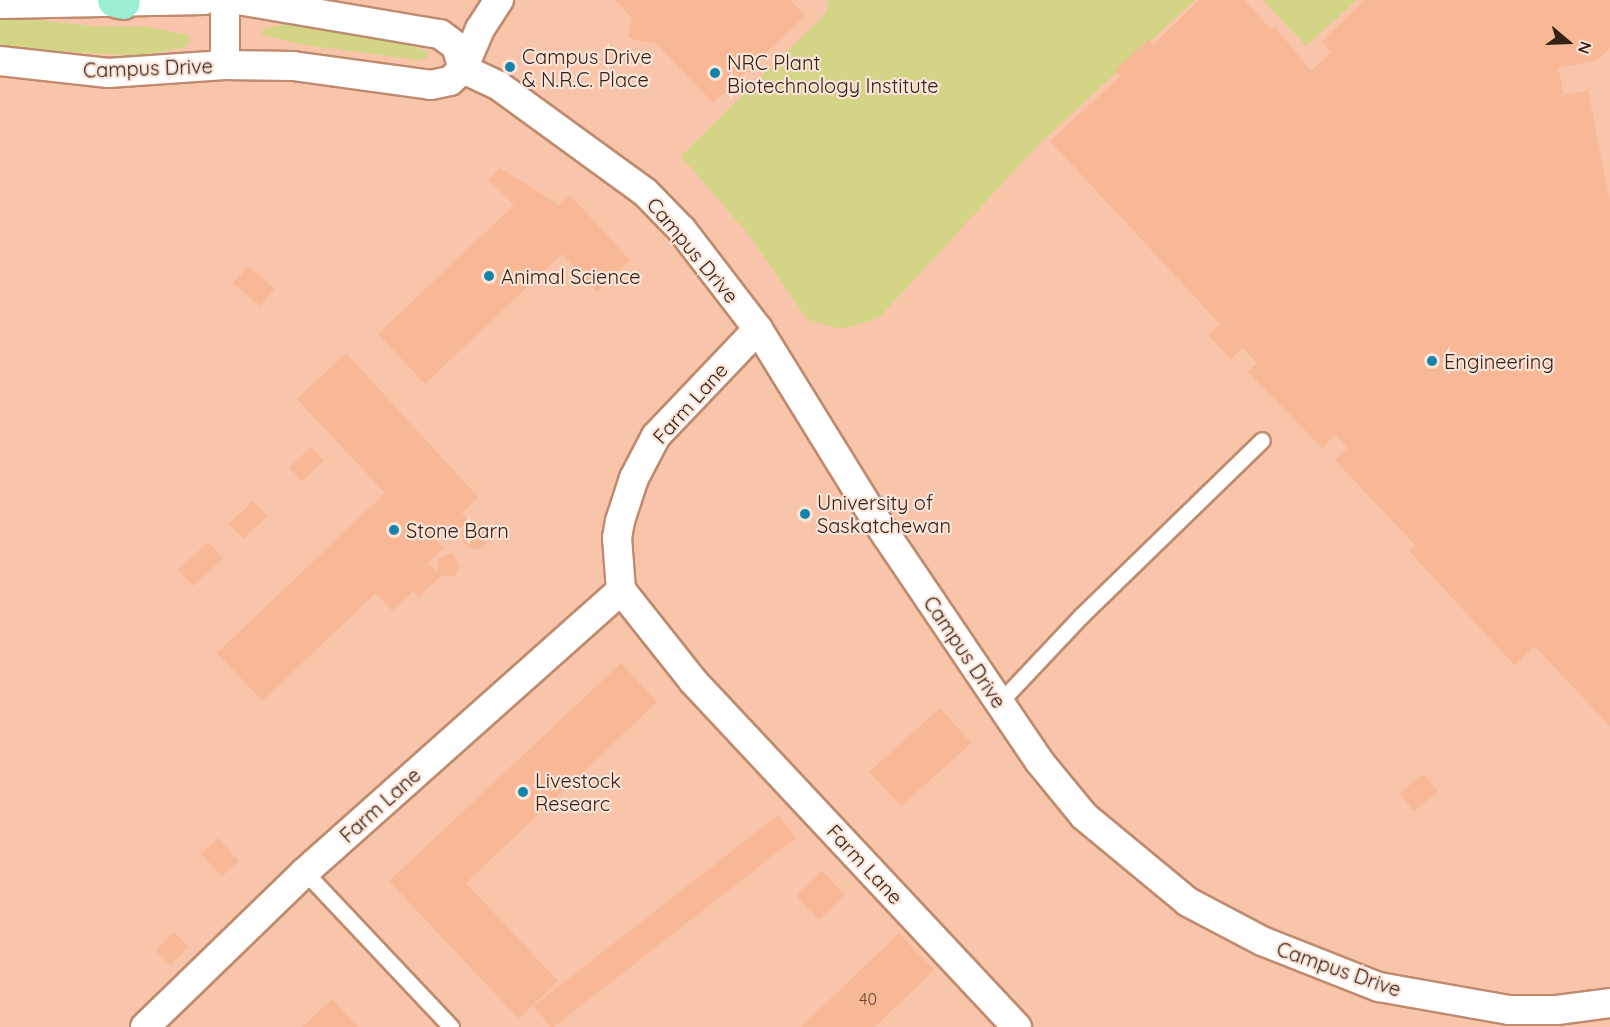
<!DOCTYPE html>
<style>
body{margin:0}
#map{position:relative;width:1610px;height:1027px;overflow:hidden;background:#fed1b9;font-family:Quicksand,sans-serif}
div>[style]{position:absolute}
.built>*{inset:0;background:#f8c5aa;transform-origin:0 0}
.green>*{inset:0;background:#d3d486}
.building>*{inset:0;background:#f8b896;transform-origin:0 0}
.round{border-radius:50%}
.roads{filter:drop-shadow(2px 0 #bf8b6e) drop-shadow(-2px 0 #bf8b6e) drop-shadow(0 2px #bf8b6e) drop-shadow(0 -2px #bf8b6e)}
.lane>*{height:15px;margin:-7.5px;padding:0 7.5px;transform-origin:7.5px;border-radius:7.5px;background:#fff}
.street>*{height:28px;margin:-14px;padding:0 14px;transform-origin:14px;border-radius:14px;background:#fff}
.primary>*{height:33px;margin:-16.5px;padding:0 16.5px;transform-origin:16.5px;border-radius:16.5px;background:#9bedd4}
.dots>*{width:16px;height:16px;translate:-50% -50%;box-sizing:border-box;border:3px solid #fbe4d8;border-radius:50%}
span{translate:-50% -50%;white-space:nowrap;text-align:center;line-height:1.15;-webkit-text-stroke:4.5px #fbe4d8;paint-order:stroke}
.number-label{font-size:16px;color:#664635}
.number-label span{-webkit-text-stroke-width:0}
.poi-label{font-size:20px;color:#352015}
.left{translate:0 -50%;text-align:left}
.street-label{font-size:20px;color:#352015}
.north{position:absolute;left:1538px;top:12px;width:60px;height:60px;-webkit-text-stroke:4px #fbe4d8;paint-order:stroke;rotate:109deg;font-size:16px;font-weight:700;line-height:24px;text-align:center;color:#352015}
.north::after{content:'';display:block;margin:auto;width:21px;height:27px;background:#352015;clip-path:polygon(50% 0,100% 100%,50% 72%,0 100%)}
</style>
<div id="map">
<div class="built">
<div style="left:0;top:0;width:1610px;height:1027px"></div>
</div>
<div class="green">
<div style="clip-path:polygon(828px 0,1195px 0,1039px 144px,879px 318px,842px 329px,808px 320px,748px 234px,681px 156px,827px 12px)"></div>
<div style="clip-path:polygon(1263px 0,1357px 0,1306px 46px)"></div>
<div style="clip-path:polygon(0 16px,94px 26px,148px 27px,189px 35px,190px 42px,182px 48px,138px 56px,11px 48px,0 45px)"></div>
<div style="clip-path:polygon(300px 24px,395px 39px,428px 52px,427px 58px,419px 60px,305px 45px,261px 35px,263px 29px,279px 25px)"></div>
</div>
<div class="building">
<div style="clip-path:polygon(615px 0,791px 0,805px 16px,713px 103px,657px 44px,628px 38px,632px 18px)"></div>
<div style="clip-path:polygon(1199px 0,1244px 0,1271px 29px,1275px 27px,1311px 71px,1331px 52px,1322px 42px,1365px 0,1610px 0,1610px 48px,1598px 60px,1558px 68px,1564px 95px,1588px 90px,1610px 202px,1610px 726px,1534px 646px,1515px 666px,1409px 551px,1415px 545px,1335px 460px,1348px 448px,1336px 435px,1322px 448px,1248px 372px,1257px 363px,1243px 348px,1231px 359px,1208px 335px,1220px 324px,1050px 141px,1121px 76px,1115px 70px,1148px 40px,1153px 45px)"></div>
<div style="clip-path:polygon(500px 168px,559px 205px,570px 195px,630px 260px,597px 292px,562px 254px,425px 384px,378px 334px,514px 205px,489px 180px)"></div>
<div style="left:248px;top:266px;width:35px;height:23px;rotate:40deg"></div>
<div style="clip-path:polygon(346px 353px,478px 497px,462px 513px,469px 520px,455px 534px,447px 525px,434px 538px,444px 548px,428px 563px,437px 573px,438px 558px,453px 554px,460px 565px,455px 576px,441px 576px,419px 597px,413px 591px,392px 611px,376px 593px,262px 701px,217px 653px,385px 493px,297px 399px)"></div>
<div style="left:311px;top:447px;width:19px;height:30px;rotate:47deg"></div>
<div style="left:253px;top:501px;width:21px;height:33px;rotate:47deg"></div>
<div class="round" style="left:462px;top:523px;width:26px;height:26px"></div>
<div style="left:208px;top:542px;width:22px;height:41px;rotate:47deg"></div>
<div style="clip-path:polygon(621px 663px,657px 702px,466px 883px,558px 981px,519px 1019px,389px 881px)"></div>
<div style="left:940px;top:708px;width:47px;height:95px;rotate:48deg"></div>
<div style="left:1424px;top:774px;width:23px;height:31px;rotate:52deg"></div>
<div style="left:778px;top:815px;width:29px;height:310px;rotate:52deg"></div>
<div style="left:218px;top:838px;width:31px;height:23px;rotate:48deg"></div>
<div style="left:822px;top:871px;width:33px;height:36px;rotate:46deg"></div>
<div style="left:174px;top:932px;width:21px;height:26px;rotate:45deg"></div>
<div style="clip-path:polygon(899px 933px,934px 970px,875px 1027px,801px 1027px)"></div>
<div style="clip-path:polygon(332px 999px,358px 1027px,302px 1027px)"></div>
</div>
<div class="roads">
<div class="lane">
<div style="left:999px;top:703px;width:120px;rotate:-46.7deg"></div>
<div style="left:1081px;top:616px;width:252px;rotate:-44.2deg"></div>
<div style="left:305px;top:872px;width:213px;rotate:46.7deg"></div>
</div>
<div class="street">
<div style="left:225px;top:0;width:65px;rotate:90deg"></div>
<div style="left:238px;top:0;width:205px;rotate:9.6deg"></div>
<div style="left:440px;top:34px;width:20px;rotate:37deg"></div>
<div style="left:456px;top:46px;width:24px;rotate:73deg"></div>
<div style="left:463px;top:69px;width:40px;rotate:25deg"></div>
<div style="left:499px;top:86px;width:180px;rotate:36deg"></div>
<div style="left:645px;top:192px;width:53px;rotate:45.8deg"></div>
<div style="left:682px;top:230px;width:125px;rotate:52.5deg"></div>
<div style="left:758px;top:329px;width:225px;rotate:58.3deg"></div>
<div style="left:876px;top:520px;width:291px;rotate:55.9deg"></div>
<div style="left:1039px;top:761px;width:71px;rotate:50.7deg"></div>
<div style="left:1084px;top:816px;width:135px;rotate:39.6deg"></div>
<div style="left:1188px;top:902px;width:84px;rotate:27.8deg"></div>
<div style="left:1262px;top:941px;width:126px;rotate:21.5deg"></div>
<div style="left:1379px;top:987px;width:132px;rotate:10deg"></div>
<div style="left:1509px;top:1010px;width:48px"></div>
<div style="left:1557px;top:1010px;width:53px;rotate:-7.5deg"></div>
<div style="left:0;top:4px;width:204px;rotate:-1.1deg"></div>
<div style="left:0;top:61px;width:109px;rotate:6.3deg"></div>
<div style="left:108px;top:73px;width:117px;rotate:-3.9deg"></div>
<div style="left:225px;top:65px;width:68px;rotate:0.8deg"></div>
<div style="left:293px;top:66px;width:139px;rotate:7.8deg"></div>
<div style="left:431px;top:85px;width:19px;rotate:-12deg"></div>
<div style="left:450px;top:81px;width:18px;rotate:-43deg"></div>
<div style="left:463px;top:69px;width:43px;rotate:-67deg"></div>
<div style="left:480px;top:29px;width:35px;rotate:-57deg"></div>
<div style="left:758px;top:329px;width:148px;rotate:133.6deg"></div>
<div style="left:656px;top:436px;width:47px;rotate:117.6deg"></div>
<div style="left:634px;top:478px;width:45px;rotate:108deg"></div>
<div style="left:620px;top:521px;width:17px;rotate:100deg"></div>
<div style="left:617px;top:538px;width:52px;rotate:85.6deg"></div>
<div style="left:621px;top:590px;width:116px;rotate:51.6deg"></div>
<div style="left:693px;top:681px;width:474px;rotate:46.9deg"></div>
<div style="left:145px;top:1027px;width:223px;rotate:-44.1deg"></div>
<div style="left:305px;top:872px;width:424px;rotate:-41.7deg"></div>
</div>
<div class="primary">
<div style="left:114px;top:0;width:9px;rotate:13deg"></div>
</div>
</div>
<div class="dots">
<div style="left:510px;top:67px;background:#1583ab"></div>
<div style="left:715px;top:73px;background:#1583ab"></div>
<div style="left:489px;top:276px;background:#1583ab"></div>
<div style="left:1432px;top:361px;background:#1583ab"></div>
<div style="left:805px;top:514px;background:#1583ab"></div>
<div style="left:394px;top:530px;background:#1583ab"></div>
<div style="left:523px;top:792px;background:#1583ab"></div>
</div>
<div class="number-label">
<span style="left:868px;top:999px">40</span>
</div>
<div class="poi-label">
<span class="left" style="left:522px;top:68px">Campus Drive<br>&amp; N.R.C. Place</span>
<span class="left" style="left:727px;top:74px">NRC Plant<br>Biotechnology Institute</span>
<span class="left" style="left:501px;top:276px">Animal Science</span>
<span class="left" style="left:1444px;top:361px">Engineering</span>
<span class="left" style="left:817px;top:514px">University of<br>Saskatchewan</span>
<span class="left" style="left:406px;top:530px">Stone Barn</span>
<span class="left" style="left:535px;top:792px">Livestock<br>Researc</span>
</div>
<div class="street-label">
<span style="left:148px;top:68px;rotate:-2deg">Campus Drive</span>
<span style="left:693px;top:250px;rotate:50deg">Campus Drive</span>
<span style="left:690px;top:403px;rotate:-48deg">Farm Lane</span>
<span style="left:965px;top:652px;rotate:56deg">Campus Drive</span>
<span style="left:380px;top:805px;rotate:-42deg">Farm Lane</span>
<span style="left:865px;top:864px;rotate:47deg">Farm Lane</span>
<span style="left:1339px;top:969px;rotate:19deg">Campus Drive</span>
</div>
<div class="north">N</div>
</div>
